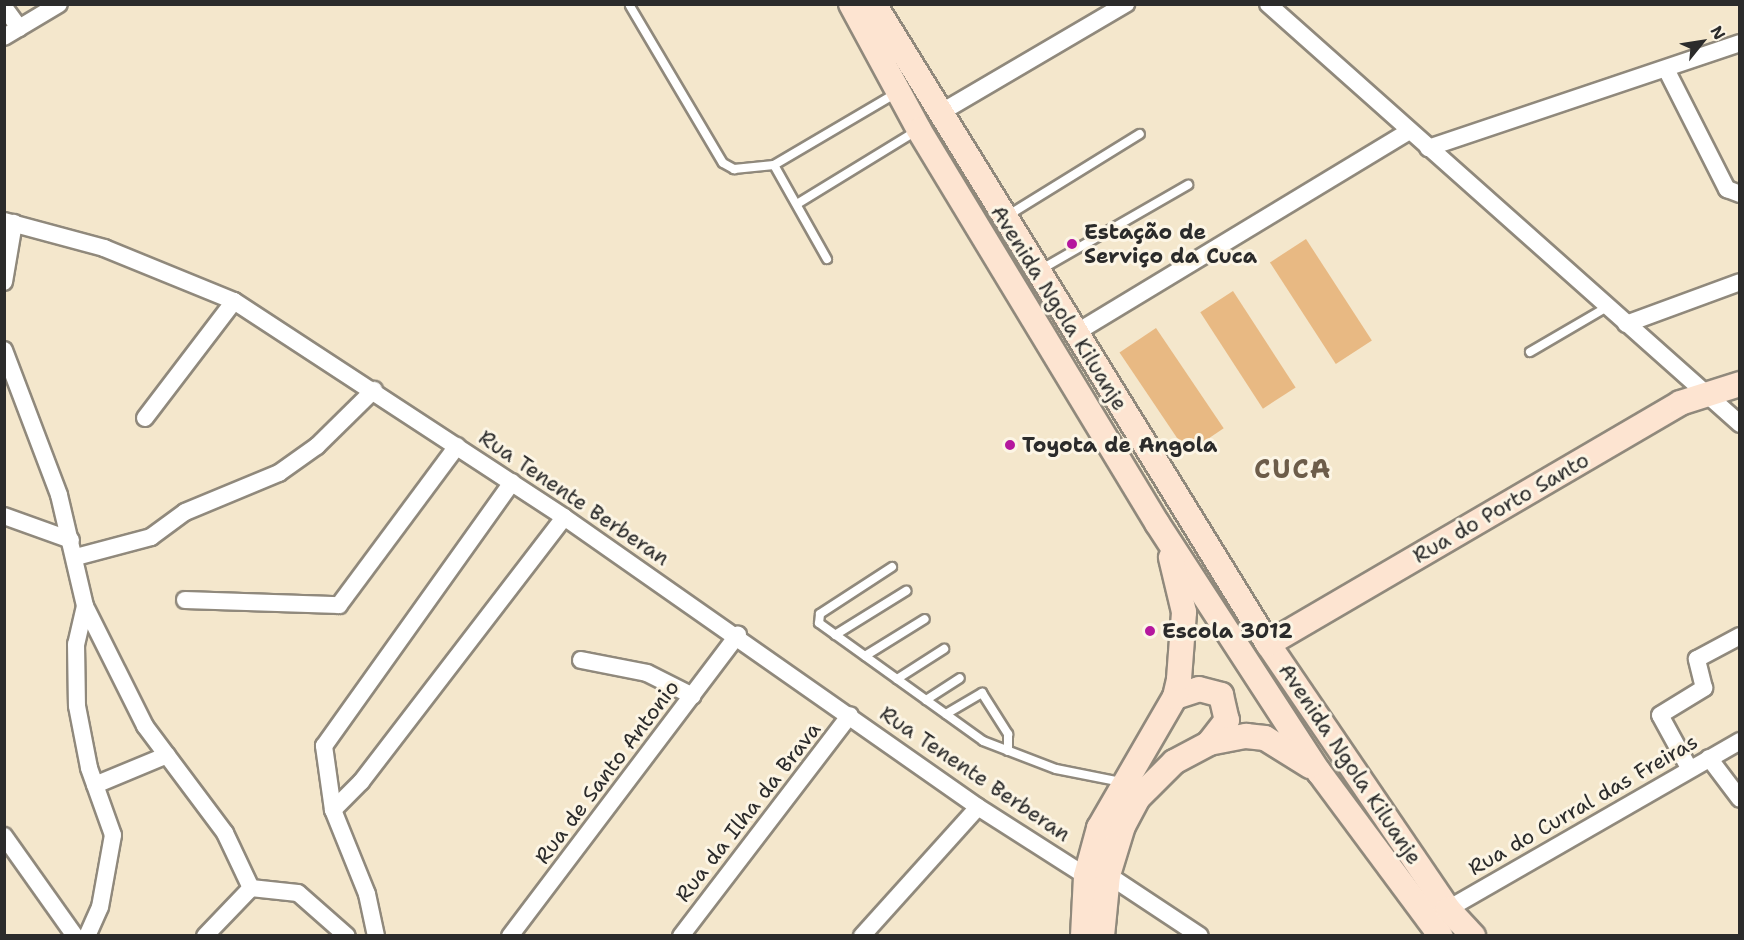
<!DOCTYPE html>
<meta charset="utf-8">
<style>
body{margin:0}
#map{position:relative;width:1744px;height:940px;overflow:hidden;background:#f4e7cc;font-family:"Shantell Sans",sans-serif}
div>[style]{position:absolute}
.building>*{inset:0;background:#e8b983;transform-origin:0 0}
.roads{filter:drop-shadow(2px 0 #90897c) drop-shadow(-2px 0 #90897c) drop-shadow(0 2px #90897c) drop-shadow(0 -2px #90897c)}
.lane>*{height:8px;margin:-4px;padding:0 4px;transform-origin:4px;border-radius:4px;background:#fff}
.street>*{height:16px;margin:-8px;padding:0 8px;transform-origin:8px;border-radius:8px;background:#fff}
.secondary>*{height:24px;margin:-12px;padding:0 12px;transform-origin:12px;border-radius:12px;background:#fde4d1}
.dots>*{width:16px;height:16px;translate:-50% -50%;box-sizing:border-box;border:3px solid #fcf5e5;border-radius:50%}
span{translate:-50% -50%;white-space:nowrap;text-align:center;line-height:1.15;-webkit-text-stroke:6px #fcf5e5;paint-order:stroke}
.poi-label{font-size:21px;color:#2b2b2b;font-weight:700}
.left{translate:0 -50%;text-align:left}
.street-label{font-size:21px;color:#2b2b2b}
.district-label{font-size:27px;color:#6d5d4a;font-weight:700;letter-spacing:1.5px}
.frame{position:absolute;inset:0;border:6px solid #2b2b2b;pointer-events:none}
.north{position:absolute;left:1672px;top:12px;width:60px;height:60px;-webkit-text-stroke:4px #fcf5e5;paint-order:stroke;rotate:60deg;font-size:16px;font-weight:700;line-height:24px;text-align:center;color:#2b2b2b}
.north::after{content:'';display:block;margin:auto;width:21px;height:27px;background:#2b2b2b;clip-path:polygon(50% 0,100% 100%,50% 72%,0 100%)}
</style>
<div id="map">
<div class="building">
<div style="left:1306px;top:239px;width:121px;height:43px;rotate:57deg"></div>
<div style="left:1233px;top:291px;width:115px;height:39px;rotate:57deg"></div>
<div style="left:1156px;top:328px;width:121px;height:44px;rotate:56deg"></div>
</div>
<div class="roads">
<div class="lane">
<div style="left:630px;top:6px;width:182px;rotate:59.4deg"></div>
<div style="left:723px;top:163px;width:13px;rotate:29deg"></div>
<div style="left:734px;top:169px;width:40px;rotate:-5.7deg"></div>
<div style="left:774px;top:165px;width:108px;rotate:60.6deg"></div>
<div style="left:774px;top:165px;width:142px;rotate:-30.5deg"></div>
<div style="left:797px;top:204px;width:140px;rotate:-31.5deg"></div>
<div style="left:1007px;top:216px;width:156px;rotate:-31.7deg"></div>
<div style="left:1040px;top:270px;width:171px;rotate:-29.9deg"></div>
<div style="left:1530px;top:352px;width:89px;rotate:-30.3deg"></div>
<div style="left:892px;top:567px;width:86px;rotate:146.9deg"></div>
<div style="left:820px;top:614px;width:9px;rotate:96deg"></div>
<div style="left:819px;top:623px;width:202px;rotate:35.7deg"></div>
<div style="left:983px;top:741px;width:78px;rotate:21deg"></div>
<div style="left:1056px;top:769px;width:66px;rotate:11.3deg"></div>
<div style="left:835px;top:635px;width:84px;rotate:-31.8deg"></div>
<div style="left:865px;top:656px;width:70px;rotate:-31.7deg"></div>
<div style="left:897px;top:679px;width:56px;rotate:-32.6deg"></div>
<div style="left:926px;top:700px;width:40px;rotate:-32.9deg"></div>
<div style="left:946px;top:714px;width:42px;rotate:-30.3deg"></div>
<div style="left:982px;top:693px;width:49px;rotate:57.6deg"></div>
<div style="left:1008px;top:734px;width:17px;rotate:90deg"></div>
</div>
<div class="street">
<div style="left:1268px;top:4px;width:632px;rotate:41.66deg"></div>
<div style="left:4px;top:7px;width:26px;rotate:54deg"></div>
<div style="left:4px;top:37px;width:64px;rotate:-31deg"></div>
<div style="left:1666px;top:69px;width:135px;rotate:63.1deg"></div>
<div style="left:1727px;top:189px;width:14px;rotate:21deg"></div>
<div style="left:940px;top:113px;width:216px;rotate:-30.4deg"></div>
<div style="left:1428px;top:148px;width:329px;rotate:-18.6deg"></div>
<div style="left:4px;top:221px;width:104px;rotate:15.1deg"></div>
<div style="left:104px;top:248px;width:140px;rotate:22.2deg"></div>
<div style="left:234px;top:301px;width:394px;rotate:33.2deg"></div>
<div style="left:564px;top:517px;width:505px;rotate:35.01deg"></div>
<div style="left:978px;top:807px;width:128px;rotate:32.6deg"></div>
<div style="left:4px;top:282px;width:60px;rotate:-80.4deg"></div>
<div style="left:1626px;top:324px;width:121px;rotate:-20.2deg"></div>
<div style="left:1074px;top:334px;width:392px;rotate:-31.2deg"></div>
<div style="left:4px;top:350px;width:155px;rotate:69.2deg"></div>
<div style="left:59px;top:495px;width:114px;rotate:76.8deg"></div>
<div style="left:85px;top:606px;width:39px;rotate:103deg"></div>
<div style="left:76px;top:644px;width:62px;rotate:89.1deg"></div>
<div style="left:77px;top:706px;width:63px;rotate:79deg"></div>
<div style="left:89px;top:768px;width:71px;rotate:70.3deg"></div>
<div style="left:113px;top:835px;width:73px;rotate:100.2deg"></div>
<div style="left:100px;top:907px;width:32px;rotate:114deg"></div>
<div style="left:145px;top:418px;width:147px;rotate:-52.7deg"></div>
<div style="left:4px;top:516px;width:71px;rotate:19.7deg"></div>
<div style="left:76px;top:557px;width:78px;rotate:-14.9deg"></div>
<div style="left:151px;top:537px;width:42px;rotate:-36.3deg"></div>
<div style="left:185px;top:512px;width:102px;rotate:-22.5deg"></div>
<div style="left:279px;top:473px;width:47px;rotate:-35.4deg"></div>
<div style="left:317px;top:446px;width:80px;rotate:-44.5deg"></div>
<div style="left:185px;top:600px;width:154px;rotate:1.9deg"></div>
<div style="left:339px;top:605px;width:198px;rotate:-53.4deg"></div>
<div style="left:85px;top:606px;width:134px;rotate:63.4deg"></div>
<div style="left:145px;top:726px;width:134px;rotate:53.2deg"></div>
<div style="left:225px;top:833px;width:61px;rotate:64.7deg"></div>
<div style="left:581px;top:660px;width:67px;rotate:11.1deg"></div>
<div style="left:647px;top:673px;width:51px;rotate:26.6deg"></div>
<div style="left:1709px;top:758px;width:51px;rotate:52.9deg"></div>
<div style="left:1689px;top:768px;width:60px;rotate:-118.7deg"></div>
<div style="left:1660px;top:715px;width:52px;rotate:-31.5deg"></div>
<div style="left:1704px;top:688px;width:30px;rotate:-104deg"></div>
<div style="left:1697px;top:659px;width:49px;rotate:-28.1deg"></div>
<div style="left:95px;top:785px;width:78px;rotate:-22.6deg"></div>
<div style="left:333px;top:810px;width:40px;rotate:-45deg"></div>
<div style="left:361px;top:782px;width:334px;rotate:-52.5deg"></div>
<div style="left:4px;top:836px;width:123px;rotate:54.6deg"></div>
<div style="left:1108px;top:875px;width:110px;rotate:33.5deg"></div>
<div style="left:1448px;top:909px;width:337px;rotate:-29.9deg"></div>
<div style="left:205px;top:936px;width:66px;rotate:-46.2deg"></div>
<div style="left:251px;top:888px;width:47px;rotate:6.1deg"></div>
<div style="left:298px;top:893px;width:65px;rotate:41.3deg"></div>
<div style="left:376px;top:936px;width:43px;rotate:-102.1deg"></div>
<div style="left:367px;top:894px;width:91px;rotate:-112deg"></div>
<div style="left:333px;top:810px;width:65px;rotate:-98deg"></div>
<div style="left:324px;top:746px;width:324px;rotate:-54.5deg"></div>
<div style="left:510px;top:936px;width:378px;rotate:-52.9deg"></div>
<div style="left:681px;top:936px;width:278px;rotate:-52.6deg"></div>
<div style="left:862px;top:936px;width:173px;rotate:-48deg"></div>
</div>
<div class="secondary">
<div style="left:851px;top:4px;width:143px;rotate:61.6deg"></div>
<div style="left:919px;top:130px;width:459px;rotate:58.8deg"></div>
<div style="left:1157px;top:523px;width:297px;rotate:57deg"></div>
<div style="left:1319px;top:772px;width:204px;rotate:53.4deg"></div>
<div style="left:874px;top:4px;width:752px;rotate:58.38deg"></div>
<div style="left:1268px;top:644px;width:320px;rotate:55.8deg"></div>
<div style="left:1448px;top:909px;width:37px;rotate:47deg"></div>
<div style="left:1268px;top:644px;width:477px;rotate:-30.3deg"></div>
<div style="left:1680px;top:403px;width:63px;rotate:-17.6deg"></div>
<div style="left:1175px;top:697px;width:25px;rotate:-18deg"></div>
<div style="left:1199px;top:689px;width:23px;rotate:15deg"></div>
<div style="left:1221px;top:695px;width:26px;rotate:77deg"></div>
<div style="left:1227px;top:720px;width:29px;rotate:128deg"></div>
<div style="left:1083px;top:936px;width:60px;rotate:-87.1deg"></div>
<div style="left:1086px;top:876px;width:50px;rotate:-74.8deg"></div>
<div style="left:1099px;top:828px;width:151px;rotate:-59.9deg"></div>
<div style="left:1175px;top:697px;width:18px;rotate:-77deg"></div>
<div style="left:1179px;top:679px;width:67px;rotate:-85.7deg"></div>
<div style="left:1184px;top:612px;width:56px;rotate:-103.5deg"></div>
<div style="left:1102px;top:936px;width:61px;rotate:-84.4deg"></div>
<div style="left:1108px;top:875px;width:51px;rotate:-73deg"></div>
<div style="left:1123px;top:826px;width:32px;rotate:-62deg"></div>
<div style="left:1138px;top:798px;width:51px;rotate:-45deg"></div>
<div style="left:1174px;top:762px;width:40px;rotate:-28deg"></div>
<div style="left:1209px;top:743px;width:38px;rotate:-11deg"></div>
<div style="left:1246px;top:736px;width:19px;rotate:6deg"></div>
<div style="left:1265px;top:738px;width:53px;rotate:31.9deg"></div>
</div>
</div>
<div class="dots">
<div style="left:1072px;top:244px;background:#b5179e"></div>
<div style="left:1010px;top:445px;background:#b5179e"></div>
<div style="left:1150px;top:631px;background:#b5179e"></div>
</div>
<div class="poi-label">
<span class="left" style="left:1084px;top:244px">Estação de<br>Serviço da Cuca</span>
<span class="left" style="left:1022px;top:445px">Toyota de Angola</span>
<span class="left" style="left:1162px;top:631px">Escola 3012</span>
</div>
<div class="street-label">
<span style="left:1059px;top:308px;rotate:58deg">Avenida Ngola Kiluanje</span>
<span style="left:574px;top:498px;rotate:34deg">Rua Tenente Berberan</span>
<span style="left:1501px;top:508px;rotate:-30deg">Rua do Porto Santo</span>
<span style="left:1350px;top:764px;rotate:56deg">Avenida Ngola Kiluanje</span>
<span style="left:607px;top:772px;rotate:-53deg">Rua de Santo Antonio</span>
<span style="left:975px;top:774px;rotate:34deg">Rua Tenente Berberan</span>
<span style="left:1583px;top:805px;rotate:-30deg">Rua do Curral das Freiras</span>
<span style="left:748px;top:812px;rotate:-52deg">Rua da Ilha da Brava</span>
</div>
<div class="district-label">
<span style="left:1293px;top:469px">CUCA</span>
</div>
<div class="frame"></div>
<div class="north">N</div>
</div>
